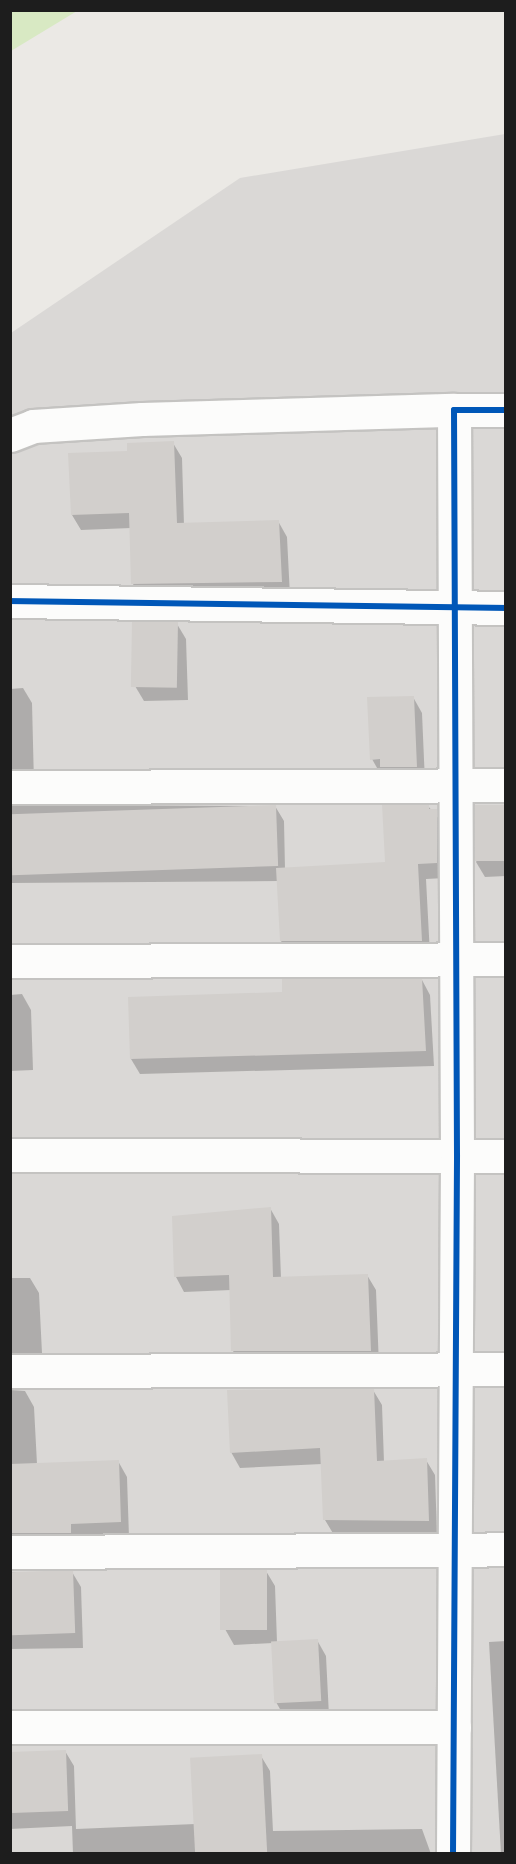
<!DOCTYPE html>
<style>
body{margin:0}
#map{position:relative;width:516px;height:1864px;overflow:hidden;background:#ebe9e5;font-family:"Nunito Sans",sans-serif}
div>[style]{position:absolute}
.residential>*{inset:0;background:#dad8d6}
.grass>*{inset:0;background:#d8e9c3}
.shadow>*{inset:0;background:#0003}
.building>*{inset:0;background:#d2cfcc;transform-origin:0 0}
.roads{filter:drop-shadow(2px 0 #c4c3c1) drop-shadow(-2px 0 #c4c3c1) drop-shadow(0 2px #c4c3c1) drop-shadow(0 -2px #c4c3c1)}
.minor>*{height:33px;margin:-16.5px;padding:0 16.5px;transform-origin:16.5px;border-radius:16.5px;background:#fcfcfb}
.cycleway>*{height:6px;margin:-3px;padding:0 3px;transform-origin:3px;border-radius:3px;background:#0057b8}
span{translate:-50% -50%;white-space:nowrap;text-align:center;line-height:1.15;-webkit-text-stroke:5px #fff;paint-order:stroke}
.frame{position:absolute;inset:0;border:12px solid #1d1d1d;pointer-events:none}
</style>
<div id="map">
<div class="residential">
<div style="clip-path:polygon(505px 134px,505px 1853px,11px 1854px,11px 333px,240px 178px)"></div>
</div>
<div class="grass">
<div style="clip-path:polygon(11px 10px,77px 10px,77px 11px,11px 51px)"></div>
</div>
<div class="shadow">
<div style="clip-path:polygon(173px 443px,182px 458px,184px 525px,278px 521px,287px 537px,290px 596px,141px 599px,133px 584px,131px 528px,81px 530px,72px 515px,129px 452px)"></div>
<div style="clip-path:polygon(177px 624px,186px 639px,188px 700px,144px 701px,135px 686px)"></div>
<div style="clip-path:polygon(23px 688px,32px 703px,34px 783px,10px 785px,10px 689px)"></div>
<div style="clip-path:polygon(413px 697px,422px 713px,425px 782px,381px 775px,372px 759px)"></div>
<div style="clip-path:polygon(10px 805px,275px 806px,284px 821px,285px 869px,386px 863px,428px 806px,445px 826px,445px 878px,426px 879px,430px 955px,290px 956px,281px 941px,279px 881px,10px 883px)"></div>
<div style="clip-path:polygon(506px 807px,506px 876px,485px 877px,476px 862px)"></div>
<div style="clip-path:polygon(422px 980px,430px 995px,434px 1066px,140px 1074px,131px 1059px,284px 993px)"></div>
<div style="clip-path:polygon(22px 994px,31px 1010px,33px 1070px,10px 1071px,10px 995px)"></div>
<div style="clip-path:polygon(270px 1208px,279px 1224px,281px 1278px,367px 1275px,376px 1290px,379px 1366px,242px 1366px,233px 1351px,231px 1290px,184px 1292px,176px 1277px)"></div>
<div style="clip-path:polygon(10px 1278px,30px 1278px,39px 1293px,42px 1353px,32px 1353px,32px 1367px,10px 1369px)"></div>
<div style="clip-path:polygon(10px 1390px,25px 1391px,34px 1407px,37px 1464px,118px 1461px,127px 1477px,129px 1537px,10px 1553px)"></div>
<div style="clip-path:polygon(373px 1390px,382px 1405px,384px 1462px,426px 1460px,435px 1475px,437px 1535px,334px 1535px,325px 1520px,322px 1464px,240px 1468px,231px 1452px)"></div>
<div style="clip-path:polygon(266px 1571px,275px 1586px,277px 1642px,317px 1640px,326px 1656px,329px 1716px,285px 1718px,276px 1702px,273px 1643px,234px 1645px,225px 1629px)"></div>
<div style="clip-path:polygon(10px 1572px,72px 1572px,81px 1587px,83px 1648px,10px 1649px)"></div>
<div style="clip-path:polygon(506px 1641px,506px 1854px,501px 1854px,489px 1642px)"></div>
<div style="clip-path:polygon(65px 1751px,74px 1766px,76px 1829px,195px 1824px,261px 1756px,270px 1771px,273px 1831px,422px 1829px,431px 1854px,73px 1854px,72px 1826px,10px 1829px,10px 1753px)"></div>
</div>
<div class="building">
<div style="clip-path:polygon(174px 441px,177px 523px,279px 520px,282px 582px,131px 584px,129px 513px,71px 515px,68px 453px,127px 451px,127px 443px)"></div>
<div style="left:132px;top:621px;width:46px;height:66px;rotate:1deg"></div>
<div style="clip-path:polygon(414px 696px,417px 767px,380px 767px,380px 759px,370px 760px,367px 697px)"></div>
<div style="clip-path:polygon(382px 804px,429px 804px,429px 809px,437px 809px,437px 863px,418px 864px,422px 941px,280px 941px,276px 868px,385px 862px)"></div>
<div style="left:276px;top:805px;width:61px;height:266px;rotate:88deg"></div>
<div style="left:506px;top:805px;width:56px;height:32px;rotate:90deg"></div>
<div style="clip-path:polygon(422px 978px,426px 1051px,130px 1059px,128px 997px,282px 992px,282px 979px)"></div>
<div style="clip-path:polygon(271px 1207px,273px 1277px,368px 1274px,371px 1351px,231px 1351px,229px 1275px,174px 1277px,172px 1216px)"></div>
<div style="clip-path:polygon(374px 1388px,377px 1461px,427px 1458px,429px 1521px,323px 1520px,320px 1448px,230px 1453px,227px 1390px)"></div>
<div style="clip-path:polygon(119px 1460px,121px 1522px,71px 1524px,71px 1533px,10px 1533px,10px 1464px)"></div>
<div style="left:220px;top:1569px;width:47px;height:61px"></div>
<div style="left:73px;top:1570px;width:63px;height:63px;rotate:88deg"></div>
<div style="left:318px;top:1639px;width:62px;height:47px;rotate:87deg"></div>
<div style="left:66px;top:1750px;width:61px;height:56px;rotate:88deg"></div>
<div style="left:262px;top:1754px;width:100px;height:72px;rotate:87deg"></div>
</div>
<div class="roads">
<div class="minor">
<div style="left:10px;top:435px;width:25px;rotate:-21deg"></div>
<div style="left:33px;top:426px;width:109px;rotate:-3.7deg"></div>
<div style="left:142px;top:419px;width:312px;rotate:-1.7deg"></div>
<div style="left:10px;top:601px;width:496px;rotate:0.8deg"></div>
<div style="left:10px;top:787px;width:496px;rotate:-0.2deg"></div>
<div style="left:10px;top:961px;width:496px;rotate:-0.2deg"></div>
<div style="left:10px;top:1155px;width:496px;rotate:0.1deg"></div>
<div style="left:10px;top:1371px;width:496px;rotate:-0.2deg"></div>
<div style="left:10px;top:1552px;width:496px;rotate:-0.3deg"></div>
<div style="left:10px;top:1727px;width:444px"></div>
<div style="left:453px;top:1854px;width:699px;rotate:-89.67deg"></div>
<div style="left:457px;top:1155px;width:745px;rotate:-90.23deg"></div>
<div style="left:454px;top:410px;width:52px"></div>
</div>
</div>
<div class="cycleway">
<div style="left:10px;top:601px;width:496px;rotate:0.8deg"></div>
<div style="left:453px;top:1854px;width:699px;rotate:-89.67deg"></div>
<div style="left:457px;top:1155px;width:745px;rotate:-90.23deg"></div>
<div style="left:454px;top:410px;width:52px"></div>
</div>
<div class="frame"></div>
</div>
